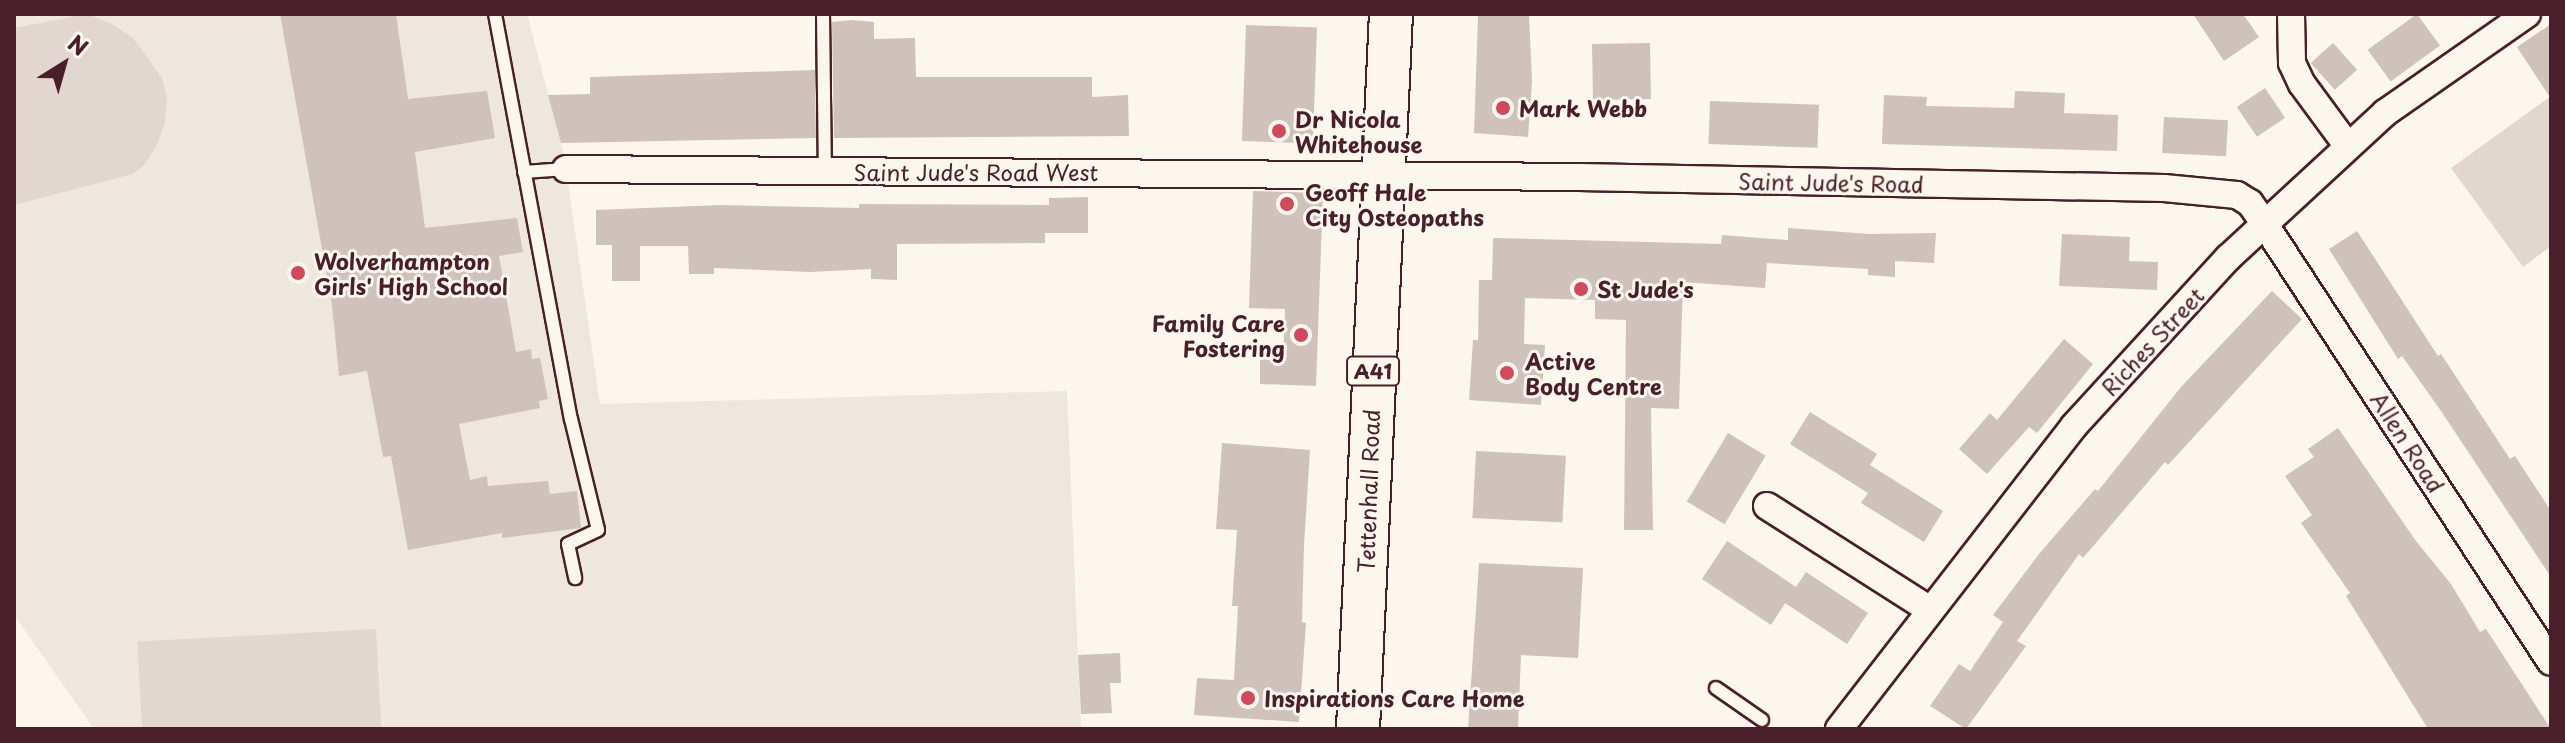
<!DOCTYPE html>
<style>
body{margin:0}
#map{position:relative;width:2565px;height:743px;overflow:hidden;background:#fbf7ec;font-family:"Playpen Sans",sans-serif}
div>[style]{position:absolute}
.built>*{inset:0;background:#eee7de}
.green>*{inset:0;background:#e2d7d0;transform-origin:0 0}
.building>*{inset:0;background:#cfc2bc;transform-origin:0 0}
.roads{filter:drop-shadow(2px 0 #4a1f2b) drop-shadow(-2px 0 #4a1f2b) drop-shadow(0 2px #4a1f2b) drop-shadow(0 -2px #4a1f2b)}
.service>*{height:12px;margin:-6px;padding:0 6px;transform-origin:6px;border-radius:6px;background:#fbf7ec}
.minor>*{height:26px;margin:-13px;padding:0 13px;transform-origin:13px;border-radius:13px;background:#fbf7ec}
.trunk>*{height:42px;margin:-21px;padding:0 21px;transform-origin:21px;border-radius:21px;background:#fbf7ec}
.dots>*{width:22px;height:22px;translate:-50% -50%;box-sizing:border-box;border:4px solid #fbf7ec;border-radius:50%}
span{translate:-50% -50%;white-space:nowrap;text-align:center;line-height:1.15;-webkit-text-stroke:6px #fbf7ec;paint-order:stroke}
.shield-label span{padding:2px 6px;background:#fbf7ec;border:2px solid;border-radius:6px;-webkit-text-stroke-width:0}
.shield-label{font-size:20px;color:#4a1f2b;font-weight:700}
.poi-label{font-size:22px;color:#4a1f2b;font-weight:700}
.left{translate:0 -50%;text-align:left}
.right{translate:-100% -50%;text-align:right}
.street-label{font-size:22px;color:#4a1f2b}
.frame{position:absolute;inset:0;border:16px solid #4a1f2b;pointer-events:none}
.north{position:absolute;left:24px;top:24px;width:80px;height:80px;-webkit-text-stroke:6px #fbf7ec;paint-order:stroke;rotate:37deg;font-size:22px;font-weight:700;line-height:32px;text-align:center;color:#4a1f2b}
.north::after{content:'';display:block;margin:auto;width:28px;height:36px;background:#4a1f2b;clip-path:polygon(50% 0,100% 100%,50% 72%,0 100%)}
</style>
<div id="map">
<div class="built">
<div style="clip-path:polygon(14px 14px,527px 14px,564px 155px,600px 404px,1067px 391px,1081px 729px,94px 729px,14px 615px)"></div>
</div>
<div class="green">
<div style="clip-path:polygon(87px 14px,112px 24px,133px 38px,162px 78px,167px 98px,165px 122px,156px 147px,143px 166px,133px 174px,14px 205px,14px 28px)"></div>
<div style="clip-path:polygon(2551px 96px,2551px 246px,2523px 267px,2451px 168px)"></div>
<div style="left:376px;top:629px;width:100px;height:239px;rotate:87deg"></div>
</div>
<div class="building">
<div style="clip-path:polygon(280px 14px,396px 14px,408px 99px,487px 91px,495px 138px,415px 152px,425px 228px,517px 218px,523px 252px,499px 256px,516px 352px,531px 349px,532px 359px,540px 358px,548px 399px,539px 401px,540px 408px,459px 424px,470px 480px,487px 476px,488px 486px,548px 481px,550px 494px,577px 491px,581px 528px,502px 538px,502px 533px,408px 550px,391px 456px,383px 457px,367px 371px,339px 376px,332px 305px)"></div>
<div style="clip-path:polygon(2193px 14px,2243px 14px,2259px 37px,2224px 61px)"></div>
<div style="left:2417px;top:14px;width:39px;height:61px;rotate:54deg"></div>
<div style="clip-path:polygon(1529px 15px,1532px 82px,1528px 137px,1474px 133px,1478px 16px)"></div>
<div style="clip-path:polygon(852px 20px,874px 22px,874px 39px,915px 38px,916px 77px,1092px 77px,1092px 97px,1128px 95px,1129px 136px,834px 138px,832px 22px)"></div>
<div style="clip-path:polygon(2551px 24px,2551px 99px,2517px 47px)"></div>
<div style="left:1246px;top:25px;width:71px;height:116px;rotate:2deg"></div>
<div style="left:1650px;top:43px;width:56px;height:58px;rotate:89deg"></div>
<div style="left:2333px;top:43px;width:36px;height:30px;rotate:48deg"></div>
<div style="clip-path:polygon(815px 70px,816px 138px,561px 143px,548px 95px,590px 94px,590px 77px)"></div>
<div style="left:2265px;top:88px;width:36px;height:34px;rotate:56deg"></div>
<div style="clip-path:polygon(2015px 91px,2065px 93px,2064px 113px,2118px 115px,2117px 151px,1882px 144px,1884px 95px,1927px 97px,1926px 106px,2014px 108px)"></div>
<div style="left:1710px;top:101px;width:109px;height:43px;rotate:2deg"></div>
<div style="left:2164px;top:117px;width:64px;height:36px;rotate:3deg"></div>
<div style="clip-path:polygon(1253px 191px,1323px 193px,1316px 386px,1260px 384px,1260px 359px,1283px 360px,1285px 309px,1249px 308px)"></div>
<div style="clip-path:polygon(1088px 197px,1088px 233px,1045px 233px,1045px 243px,897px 244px,897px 280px,871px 279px,871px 269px,810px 272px,714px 268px,714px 274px,689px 274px,688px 246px,640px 246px,640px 281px,612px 281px,612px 245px,596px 245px,596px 210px,721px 205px,859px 208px,859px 204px,1049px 205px,1049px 198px)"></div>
<div style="clip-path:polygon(1788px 228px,1870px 234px,1936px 233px,1934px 263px,1895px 261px,1895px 277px,1868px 275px,1868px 269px,1767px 263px,1765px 288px,1683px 282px,1679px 409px,1651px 408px,1653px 530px,1624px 530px,1626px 320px,1595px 319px,1595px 300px,1525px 298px,1524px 344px,1545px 345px,1541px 405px,1469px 400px,1473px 340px,1478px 340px,1479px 280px,1492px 280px,1493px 238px,1721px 244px,1722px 235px,1788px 240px)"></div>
<div style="clip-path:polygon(2357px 231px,2438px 356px,2441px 354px,2510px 459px,2515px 456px,2551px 511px,2551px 577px,2441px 411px,2402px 356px,2398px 359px,2329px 249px)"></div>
<div style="clip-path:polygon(2062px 234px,2130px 237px,2129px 261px,2158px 262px,2157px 290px,2059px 286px)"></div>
<div style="clip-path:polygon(2272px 291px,2302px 319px,2168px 465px,2165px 462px,2083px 558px,2079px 554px,2017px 641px,2026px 646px,1966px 729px,1930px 706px,1959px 664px,1970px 671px,2003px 622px,1993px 615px,2039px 554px,2095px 489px,2098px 491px,2181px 387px)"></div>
<div style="clip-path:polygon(2064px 339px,2093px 364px,2037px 433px,2029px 427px,1987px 474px,1959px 449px,1990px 413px,1997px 420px)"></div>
<div style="clip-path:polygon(1810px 412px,1877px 454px,1870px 465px,1943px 511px,1924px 542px,1861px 503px,1868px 493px,1790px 444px)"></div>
<div style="clip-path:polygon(2338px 428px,2416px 541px,2451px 584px,2480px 632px,2486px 629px,2551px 729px,2428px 729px,2346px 596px,2350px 593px,2301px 523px,2312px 515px,2285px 476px,2314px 457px,2308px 449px)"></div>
<div style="left:1728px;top:433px;width:44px;height:80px;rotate:31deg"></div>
<div style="clip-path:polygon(1222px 443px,1310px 450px,1304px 545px,1302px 622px,1306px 623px,1299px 722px,1194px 715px,1197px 678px,1234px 680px,1238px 606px,1232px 606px,1237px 530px,1216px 529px)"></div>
<div style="left:1476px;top:451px;width:90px;height:67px;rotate:3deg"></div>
<div style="clip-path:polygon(1727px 541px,1796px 587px,1806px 572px,1868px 613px,1847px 644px,1785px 603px,1791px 594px,1771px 625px,1702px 579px)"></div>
<div style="clip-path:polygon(1479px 563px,1583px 568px,1578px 658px,1521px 655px,1518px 729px,1468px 729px)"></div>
<div style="clip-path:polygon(1120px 653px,1121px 683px,1110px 683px,1112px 713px,1081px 714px,1078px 655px)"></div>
</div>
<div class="roads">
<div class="service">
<div style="left:495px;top:14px;width:412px;rotate:79.4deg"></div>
<div style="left:571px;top:419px;width:114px;rotate:76.3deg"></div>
<div style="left:598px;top:530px;width:33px;rotate:155deg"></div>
<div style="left:568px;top:544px;width:35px;rotate:78deg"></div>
<div style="left:823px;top:14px;width:157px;rotate:89.3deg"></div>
<div style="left:524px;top:172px;width:42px;rotate:-4.1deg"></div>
<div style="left:1716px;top:688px;width:56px;rotate:34.8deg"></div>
</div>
<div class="minor">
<div style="left:2291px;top:14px;width:49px;rotate:88.8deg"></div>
<div style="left:2292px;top:63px;width:23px;rotate:65deg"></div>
<div style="left:2302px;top:84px;width:76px;rotate:53.6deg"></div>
<div style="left:566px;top:169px;width:1013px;rotate:0.45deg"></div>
<div style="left:1579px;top:177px;width:585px;rotate:1.08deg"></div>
<div style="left:2164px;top:188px;width:73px;rotate:5.5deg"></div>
<div style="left:2237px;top:195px;width:15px;rotate:32deg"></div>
<div style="left:2250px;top:203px;width:24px;rotate:55deg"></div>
<div style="left:2264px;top:223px;width:524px;rotate:56.83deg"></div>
<div style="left:1767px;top:506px;width:193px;rotate:32.5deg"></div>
<div style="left:1839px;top:729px;width:383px;rotate:-52.2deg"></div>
<div style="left:2074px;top:426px;width:228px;rotate:-47.5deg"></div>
<div style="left:2228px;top:258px;width:214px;rotate:-42.7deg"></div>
<div style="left:2385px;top:113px;width:173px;rotate:-34.9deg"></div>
</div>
<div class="trunk">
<div style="left:1358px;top:729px;width:716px;rotate:-87.36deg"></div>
</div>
</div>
<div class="dots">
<div style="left:1503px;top:108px;background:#d1495b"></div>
<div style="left:1279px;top:131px;background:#d1495b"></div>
<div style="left:1287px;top:204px;background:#d1495b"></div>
<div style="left:298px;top:273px;background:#d1495b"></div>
<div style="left:1581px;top:289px;background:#d1495b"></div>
<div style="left:1301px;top:335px;background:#d1495b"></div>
<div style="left:1507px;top:373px;background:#d1495b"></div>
<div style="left:1248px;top:698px;background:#d1495b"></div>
</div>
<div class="shield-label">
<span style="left:1373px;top:371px">A41</span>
</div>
<div class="poi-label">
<span class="left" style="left:1519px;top:108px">Mark Webb</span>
<span class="left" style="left:1295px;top:131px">Dr Nicola<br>Whitehouse</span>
<span class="left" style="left:1305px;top:204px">Geoff Hale<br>City Osteopaths</span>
<span class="left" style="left:314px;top:273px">Wolverhampton<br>Girls' High School</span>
<span class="left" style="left:1597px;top:289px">St Jude's</span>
<span class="right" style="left:1285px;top:335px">Family Care<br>Fostering</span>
<span class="left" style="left:1525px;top:373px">Active<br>Body Centre</span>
<span class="left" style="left:1264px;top:698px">Inspirations Care Home</span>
</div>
<div class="street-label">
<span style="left:976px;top:172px">Saint Jude's Road West</span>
<span style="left:1831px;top:182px;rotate:1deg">Saint Jude's Road</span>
<span style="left:2152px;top:341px;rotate:-47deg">Riches Street</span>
<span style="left:2408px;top:442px;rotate:57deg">Allen Road</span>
<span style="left:1368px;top:491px;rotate:-88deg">Tettenhall Road</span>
</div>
<div class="frame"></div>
<div class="north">N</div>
</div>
